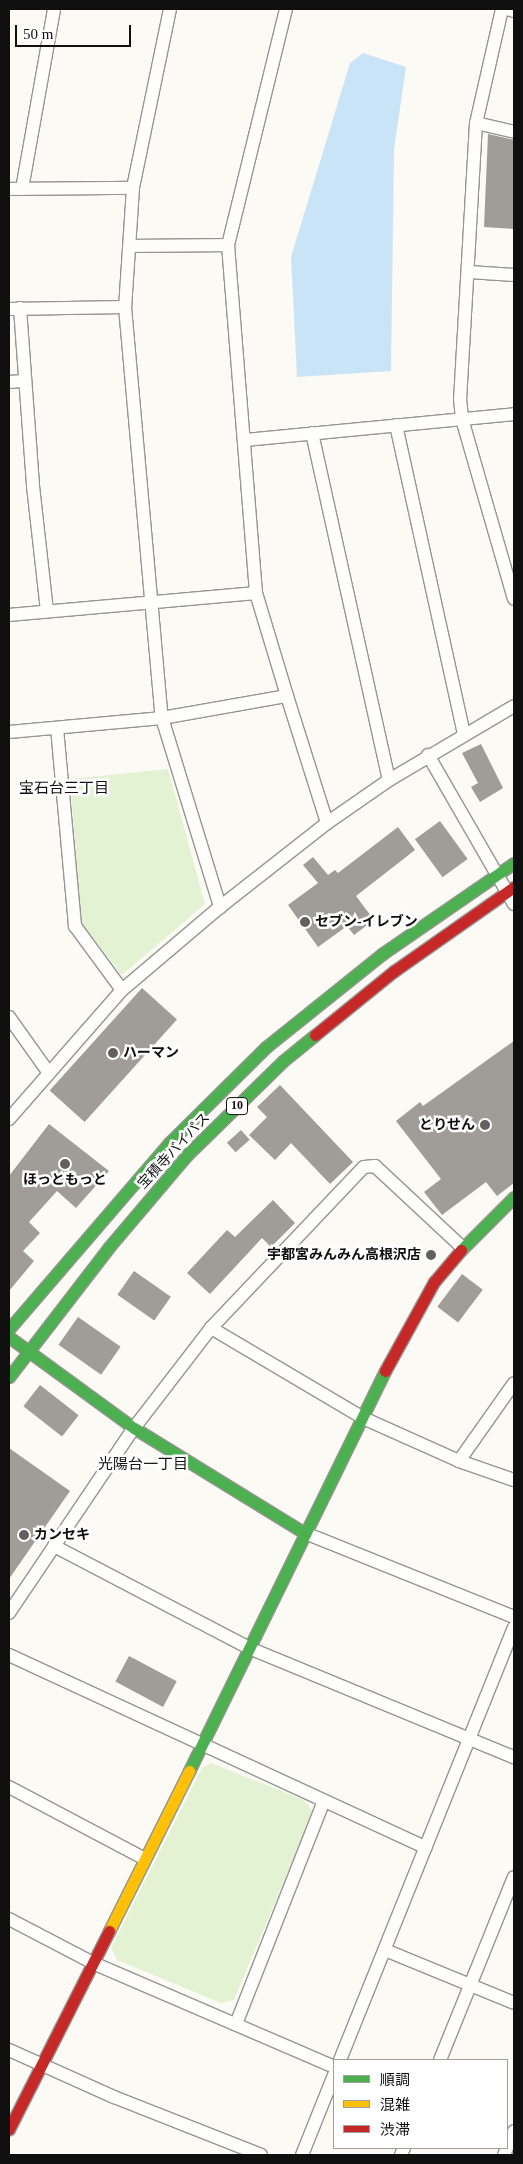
<!DOCTYPE html>
<meta charset="utf-8">
<style>
body{margin:0}
#map{position:relative;width:523px;height:2164px;overflow:hidden;background:#fcfaf4;font-family:"Times New Roman","Noto Sans JP",serif}
div>[style]{position:absolute}
.green>*{inset:0;background:#e4f2d4}
.water>*{inset:0;background:#cae4f7}
.building>*{inset:0;background:#a09d99;transform-origin:0 0}
.roads{filter:drop-shadow(1px 0 #969592) drop-shadow(-1px 0 #969592) drop-shadow(0 1px #969592) drop-shadow(0 -1px #969592)}
.street>*{height:12px;margin:-6px;padding:0 6px;transform-origin:6px;border-radius:6px;background:#fffefd}
.fast>*{height:11px;margin:-5.5px;padding:0 5.5px;transform-origin:5.5px;border-radius:5.5px;background:#4caf50}
.slow>*{height:11px;margin:-5.5px;padding:0 5.5px;transform-origin:5.5px;border-radius:5.5px;background:#ffc107}
.jam>*{height:11px;margin:-5.5px;padding:0 5.5px;transform-origin:5.5px;border-radius:5.5px;background:#c62828}
.dots>*{width:14px;height:14px;translate:-50% -50%;box-sizing:border-box;border:2px solid #fff;border-radius:50%}
span{translate:-50% -50%;white-space:nowrap;text-align:center;line-height:1.15;-webkit-text-stroke:5px #fff;paint-order:stroke}
.shield-label span{padding:1px 4px;background:#fff;border:1px solid;border-radius:4px;-webkit-text-stroke-width:0}
.shield-label{font-size:12px;color:#0f0f0f;font-weight:700}
.poi-label{font-size:14px;color:#0f0f0f;font-weight:700}
.left{translate:0 -50%;text-align:left}
.right{translate:-100% -50%;text-align:right}
.street-label{font-size:14px;color:#0f0f0f}
.neighbourhood-label{font-size:15px;color:#0f0f0f}
.frame{position:absolute;inset:0;border:10px solid #0f0f0f;pointer-events:none}
.legend{position:absolute;left:333px;top:2059px;width:175px;height:90px;box-sizing:border-box;background:#fff;border:1px solid #9f9f9f;margin:0;padding:6px 9px;list-style:none;font-size:15px;color:#0f0f0f}
.legend li{display:flex;align-items:center;gap:10px;height:25px}
.legend b{width:25px;border:1px solid #9f9f9f}
.scale{position:absolute;left:15px;top:25px;width:116px;height:22px;box-sizing:border-box;border:2px solid #0f0f0f;border-top:0;padding-left:6px;font-size:15px;line-height:18px;white-space:nowrap;color:#0f0f0f;-webkit-text-stroke:4px #fff;paint-order:stroke}
</style>
<div id="map">
<div class="green">
<div style="clip-path:polygon(168px 769px,205px 904px,122px 975px,81px 923px,70px 779px)"></div>
<div style="clip-path:polygon(211px 1763px,304px 1800px,313px 1812px,234px 2000px,221px 2003px,117px 1960px,111px 1948px,202px 1768px)"></div>
</div>
<div class="water">
<div style="clip-path:polygon(363px 53px,406px 67px,394px 149px,391px 371px,297px 377px,291px 257px,350px 63px)"></div>
</div>
<div class="building">
<div style="clip-path:polygon(488px 134px,514px 140px,514px 229px,484px 227px)"></div>
<div style="clip-path:polygon(481px 744px,503px 788px,480px 802px,471px 787px,478px 783px,462px 753px)"></div>
<div style="left:440px;top:821px;width:47px;height:31px;rotate:54deg"></div>
<div style="clip-path:polygon(398px 827px,415px 850px,356px 896px,374px 920px,354px 935px,347px 926px,318px 947px,288px 905px,318px 883px,303px 865px,313px 857px,328px 875px,335px 870px,338px 873px)"></div>
<div style="left:142px;top:988px;width:47px;height:138px;rotate:42deg"></div>
<div style="clip-path:polygon(514px 1041px,514px 1183px,497px 1196px,486px 1182px,442px 1215px,424px 1192px,441px 1179px,396px 1121px,420px 1102px,423px 1106px)"></div>
<div style="clip-path:polygon(280px 1085px,353px 1162px,330px 1184px,291px 1143px,275px 1160px,249px 1135px,267px 1117px,257px 1107px)"></div>
<div style="clip-path:polygon(49px 1124px,109px 1171px,76px 1208px,57px 1191px,29px 1222px,40px 1233px,23px 1251px,34px 1261px,9px 1291px,9px 1176px)"></div>
<div style="left:241px;top:1130px;width:13px;height:19px;rotate:48deg"></div>
<div style="clip-path:polygon(273px 1200px,295px 1223px,271px 1247px,262px 1238px,210px 1294px,187px 1273px,227px 1230px,235px 1237px)"></div>
<div style="left:134px;top:1271px;width:45px;height:29px;rotate:35deg"></div>
<div style="left:462px;top:1274px;width:26px;height:41px;rotate:37deg"></div>
<div style="left:78px;top:1317px;width:52px;height:34px;rotate:35deg"></div>
<div style="left:40px;top:1385px;width:49px;height:27px;rotate:38deg"></div>
<div style="clip-path:polygon(9px 1448px,70px 1491px,9px 1579px)"></div>
<div style="left:129px;top:1656px;width:54px;height:29px;rotate:28deg"></div>
</div>
<div class="roads">
<div class="street">
<div style="left:170px;top:9px;width:183px;rotate:101.7deg"></div>
<div style="left:133px;top:188px;width:119px;rotate:93.8deg"></div>
<div style="left:125px;top:307px;width:413px;rotate:84.9deg"></div>
<div style="left:162px;top:718px;width:198px;rotate:72.9deg"></div>
<div style="left:286px;top:9px;width:243px;rotate:103.8deg"></div>
<div style="left:228px;top:245px;width:349px;rotate:85.4deg"></div>
<div style="left:256px;top:593px;width:108px;rotate:73.2deg"></div>
<div style="left:502px;top:9px;width:117px;rotate:102.8deg"></div>
<div style="left:476px;top:123px;width:276px;rotate:93.3deg"></div>
<div style="left:460px;top:399px;width:20px;rotate:84deg"></div>
<div style="left:462px;top:419px;width:187px;rotate:73.9deg"></div>
<div style="left:507px;top:9px;width:7px;rotate:16deg"></div>
<div style="left:476px;top:123px;width:39px;rotate:13deg"></div>
<div style="left:9px;top:189px;width:124px;rotate:-0.5deg"></div>
<div style="left:22px;top:189px;width:183px;rotate:-79.9deg"></div>
<div style="left:131px;top:246px;width:97px;rotate:-0.6deg"></div>
<div style="left:469px;top:272px;width:45px;rotate:3.8deg"></div>
<div style="left:20px;top:308px;width:178px;rotate:85.8deg"></div>
<div style="left:33px;top:486px;width:126px;rotate:83.6deg"></div>
<div style="left:9px;top:309px;width:116px;rotate:-1deg"></div>
<div style="left:9px;top:382px;width:16px;rotate:-4deg"></div>
<div style="left:396px;top:425px;width:316px;rotate:77.6deg"></div>
<div style="left:312px;top:433px;width:355px;rotate:77.5deg"></div>
<div style="left:246px;top:440px;width:269px;rotate:-5.5deg"></div>
<div style="left:9px;top:615px;width:248px;rotate:-5.1deg"></div>
<div style="left:57px;top:728px;width:199px;rotate:84.8deg"></div>
<div style="left:75px;top:926px;width:79px;rotate:53.7deg"></div>
<div style="left:9px;top:732px;width:154px;rotate:-5.2deg"></div>
<div style="left:162px;top:718px;width:127px;rotate:-10deg"></div>
<div style="left:287px;top:696px;width:133px;rotate:72.5deg"></div>
<div style="left:428px;top:755px;width:172px;rotate:60deg"></div>
<div style="left:9px;top:1017px;width:69px;rotate:54.5deg"></div>
<div style="left:9px;top:1119px;width:171px;rotate:-48.8deg"></div>
<div style="left:122px;top:990px;width:128px;rotate:-40.3deg"></div>
<div style="left:220px;top:907px;width:136px;rotate:-38.1deg"></div>
<div style="left:327px;top:823px;width:75px;rotate:-34.7deg"></div>
<div style="left:389px;top:780px;width:145px;rotate:-30.6deg"></div>
<div style="left:211px;top:1328px;width:177px;rotate:30.6deg"></div>
<div style="left:363px;top:1418px;width:105px;rotate:24.1deg"></div>
<div style="left:459px;top:1461px;width:58px;rotate:19.1deg"></div>
<div style="left:459px;top:1461px;width:95px;rotate:-54.8deg"></div>
<div style="left:305px;top:1533px;width:225px;rotate:21.9deg"></div>
<div style="left:54px;top:1546px;width:220px;rotate:27.6deg"></div>
<div style="left:249px;top:1648px;width:287px;rotate:22.4deg"></div>
<div style="left:9px;top:1613px;width:223px;rotate:-56deg"></div>
<div style="left:134px;top:1428px;width:126px;rotate:-52.4deg"></div>
<div style="left:211px;top:1328px;width:222px;rotate:-46.5deg"></div>
<div style="left:364px;top:1167px;width:11px;rotate:-5deg"></div>
<div style="left:375px;top:1166px;width:120px;rotate:43deg"></div>
<div style="left:9px;top:1655px;width:459px;rotate:24.8deg"></div>
<div style="left:9px;top:1787px;width:154px;rotate:27.9deg"></div>
<div style="left:9px;top:1919px;width:95px;rotate:27.6deg"></div>
<div style="left:93px;top:1963px;width:262px;rotate:23.3deg"></div>
<div style="left:385px;top:1950px;width:139px;rotate:22.3deg"></div>
<div style="left:236px;top:2024px;width:240px;rotate:-68.5deg"></div>
<div style="left:9px;top:2050px;width:115px;rotate:24.1deg"></div>
<div style="left:114px;top:2097px;width:158px;rotate:21.5deg"></div>
<div style="left:340px;top:2060px;width:466px;rotate:-68.1deg"></div>
<div style="left:440px;top:2060px;width:197px;rotate:-68deg"></div>
<div style="left:302px;top:2155px;width:86px;rotate:-68.2deg"></div>
<div style="left:401px;top:2155px;width:8px;rotate:-67deg"></div>
<div style="left:504px;top:2155px;width:26px;rotate:-67deg"></div>
</div>
<div class="fast">
<div style="left:461px;top:1250px;width:75px;rotate:-45deg"></div>
<div style="left:9px;top:1329px;width:245px;rotate:-49.3deg"></div>
<div style="left:169px;top:1143px;width:136px;rotate:-44.7deg"></div>
<div style="left:266px;top:1047px;width:149px;rotate:-38.7deg"></div>
<div style="left:382px;top:954px;width:160px;rotate:-34.6deg"></div>
<div style="left:9px;top:1337px;width:155px;rotate:36.1deg"></div>
<div style="left:134px;top:1428px;width:201px;rotate:31.6deg"></div>
<div style="left:9px;top:1377px;width:164px;rotate:-52.4deg"></div>
<div style="left:109px;top:1247px;width:121px;rotate:-49.7deg"></div>
<div style="left:187px;top:1155px;width:134px;rotate:-44.4deg"></div>
<div style="left:283px;top:1061px;width:41px;rotate:-39.1deg"></div>
<div style="left:189px;top:1771px;width:445px;rotate:-63.9deg"></div>
</div>
<div class="slow">
<div style="left:109px;top:1931px;width:179px;rotate:-63.4deg"></div>
</div>
<div class="jam">
<div style="left:315px;top:1035px;width:102px;rotate:-39deg"></div>
<div style="left:394px;top:971px;width:146px;rotate:-35deg"></div>
<div style="left:385px;top:1371px;width:102px;rotate:-61.2deg"></div>
<div style="left:434px;top:1282px;width:42px;rotate:-49.8deg"></div>
<div style="left:9px;top:2129px;width:222px;rotate:-63.2deg"></div>
</div>
</div>
<div class="dots">
<div style="left:305px;top:922px;background:#62615f"></div>
<div style="left:113px;top:1053px;background:#62615f"></div>
<div style="left:485px;top:1125px;background:#62615f"></div>
<div style="left:65px;top:1164px;background:#62615f"></div>
<div style="left:431px;top:1255px;background:#62615f"></div>
<div style="left:24px;top:1535px;background:#62615f"></div>
</div>
<div class="shield-label">
<span style="left:237px;top:1106px">10</span>
</div>
<div class="poi-label">
<span class="left" style="left:315px;top:922px">セブン-イレブン</span>
<span class="left" style="left:123px;top:1053px">ハーマン</span>
<span class="right" style="left:475px;top:1125px">とりせん</span>
<span style="left:65px;top:1180px">ほっともっと</span>
<span class="right" style="left:421px;top:1255px">宇都宮みんみん高根沢店</span>
<span class="left" style="left:34px;top:1535px">カンセキ</span>
</div>
<div class="street-label">
<span style="left:174px;top:1151px;rotate:-47deg">宝積寺バイパス</span>
</div>
<div class="neighbourhood-label">
<span style="left:64px;top:789px">宝石台三丁目</span>
<span style="left:143px;top:1465px">光陽台一丁目</span>
</div>
<div class="frame"></div>
<ul class="legend">
<li><b style="height:6px;background:#4caf50"></b>順調</li>
<li><b style="height:6px;background:#ffc107"></b>混雑</li>
<li><b style="height:6px;background:#c62828"></b>渋滞</li>
</ul>
<div class="scale">50 m</div>
</div>
